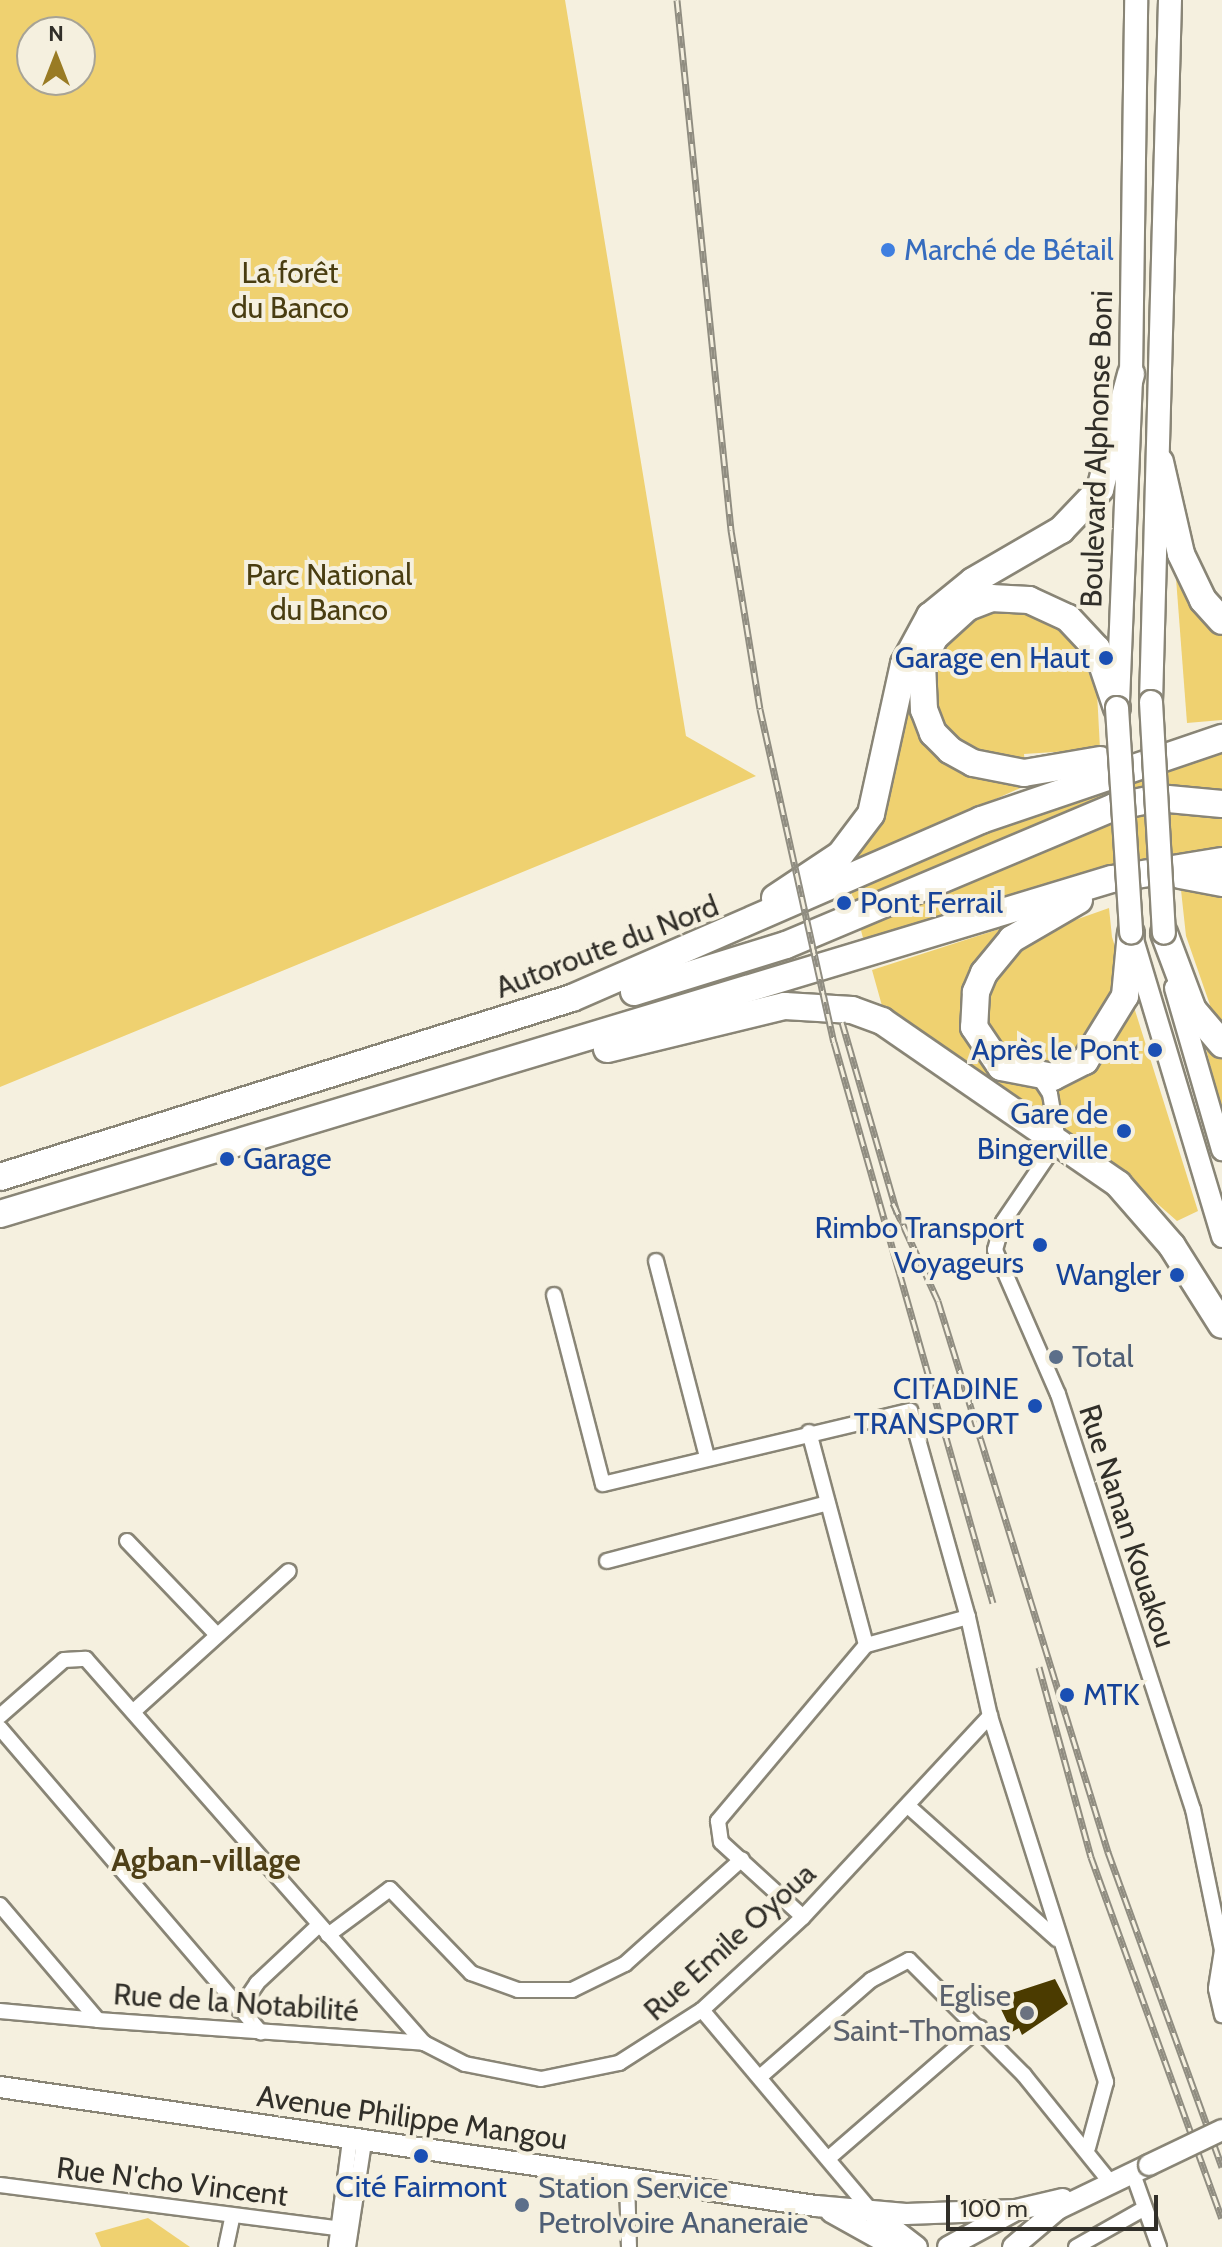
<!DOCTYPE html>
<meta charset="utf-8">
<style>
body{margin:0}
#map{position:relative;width:1222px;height:2247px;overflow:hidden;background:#f5f0df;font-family:Cabin,sans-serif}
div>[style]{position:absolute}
.green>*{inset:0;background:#efd170}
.building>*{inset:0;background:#4b3b00}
.roads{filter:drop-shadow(2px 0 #898576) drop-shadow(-2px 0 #898576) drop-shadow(0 2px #898576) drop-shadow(0 -2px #898576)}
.street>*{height:14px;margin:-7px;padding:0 7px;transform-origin:7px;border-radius:7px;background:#fff}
.secondary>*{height:20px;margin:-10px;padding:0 10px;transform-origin:10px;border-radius:10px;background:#fff}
.primary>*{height:22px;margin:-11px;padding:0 11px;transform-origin:11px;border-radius:11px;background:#fff}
.highway>*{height:26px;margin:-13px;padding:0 13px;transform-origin:13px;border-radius:13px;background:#fff}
.rail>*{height:7px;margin-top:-3.5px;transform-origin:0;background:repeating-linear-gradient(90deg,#f5f0df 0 12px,#908d81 0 24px);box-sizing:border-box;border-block:2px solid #908d81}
.bridges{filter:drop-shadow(2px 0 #898576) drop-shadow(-2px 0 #898576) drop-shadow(0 2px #898576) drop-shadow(0 -2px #898576)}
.secondary-bridge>*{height:20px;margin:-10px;padding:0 10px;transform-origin:10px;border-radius:10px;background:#fff}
.primary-bridge>*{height:22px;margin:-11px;padding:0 11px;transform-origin:11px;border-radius:11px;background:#fff}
.dots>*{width:22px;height:22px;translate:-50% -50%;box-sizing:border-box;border:4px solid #f5f0df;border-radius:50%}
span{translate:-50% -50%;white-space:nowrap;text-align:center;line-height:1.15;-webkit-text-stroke:8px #f5f0df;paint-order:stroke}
.shop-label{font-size:30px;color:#366cbe}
.left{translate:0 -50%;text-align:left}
.park-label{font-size:30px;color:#493d11}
.street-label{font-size:30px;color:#312f29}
.transit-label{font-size:30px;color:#164399}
.right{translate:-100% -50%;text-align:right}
.service-label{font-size:30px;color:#4e5e75}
.worship-label{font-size:30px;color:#5b616d}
.neighbourhood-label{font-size:32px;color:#4e3f17;font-weight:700}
.north{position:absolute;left:16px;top:16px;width:80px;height:80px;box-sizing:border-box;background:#f5f0df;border:2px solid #a7a396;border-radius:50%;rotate:0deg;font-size:22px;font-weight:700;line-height:32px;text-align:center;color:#312f29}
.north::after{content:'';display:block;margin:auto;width:28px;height:36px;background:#997b24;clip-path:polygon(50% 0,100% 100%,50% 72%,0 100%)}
.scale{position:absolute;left:946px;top:2195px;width:212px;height:36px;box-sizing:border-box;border:4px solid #312f29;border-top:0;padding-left:10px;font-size:24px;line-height:28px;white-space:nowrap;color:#312f29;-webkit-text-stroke:6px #f5f0df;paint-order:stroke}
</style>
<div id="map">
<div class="green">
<div style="clip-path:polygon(evenodd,0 0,565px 0,686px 736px,756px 776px,0 1087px,0 0,32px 32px,80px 32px,80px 80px,32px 80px,32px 32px)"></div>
<div style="clip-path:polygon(1175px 565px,1222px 633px,1222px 720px,1187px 723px)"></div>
<div style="clip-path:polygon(1015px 605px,1072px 635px,1097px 692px,1100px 749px,1024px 754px,1027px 785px,846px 866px,880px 816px,906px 697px,942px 643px,971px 615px)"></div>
<div style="clip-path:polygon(1222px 749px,1222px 852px,864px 942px,851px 891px,984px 826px)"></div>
<div style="clip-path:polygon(1222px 876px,1222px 1112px,1201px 1029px,1210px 1005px,1186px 936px,1181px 890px,1206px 891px)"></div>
<div style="clip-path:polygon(1109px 908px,1112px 937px,1198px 1211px,1177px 1221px,1111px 1163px,884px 1013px,872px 970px,1024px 921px,1044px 931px)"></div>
<div style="clip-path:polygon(148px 2218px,190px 2247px,101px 2247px,95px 2233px)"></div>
</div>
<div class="building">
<div style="clip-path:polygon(1055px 1979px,1068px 2004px,1022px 2035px,1019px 2028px,1012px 2032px,1000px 2007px,1007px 2003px,1003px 1996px)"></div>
</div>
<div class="roads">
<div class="street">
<div style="left:1039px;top:1077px;width:20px;rotate:57deg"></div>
<div style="left:1050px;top:1094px;width:48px;rotate:80.3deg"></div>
<div style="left:1058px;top:1141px;width:98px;rotate:124.2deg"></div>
<div style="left:1003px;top:1222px;width:29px;rotate:106deg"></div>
<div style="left:995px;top:1250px;width:157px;rotate:66.4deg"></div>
<div style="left:1058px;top:1394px;width:436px;rotate:72deg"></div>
<div style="left:1193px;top:1809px;width:144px;rotate:78.4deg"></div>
<div style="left:1222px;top:1950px;width:39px;rotate:99deg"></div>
<div style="left:1216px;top:1989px;width:27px;rotate:77deg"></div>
<div style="left:656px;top:1261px;width:203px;rotate:75.4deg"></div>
<div style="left:554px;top:1295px;width:195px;rotate:75.5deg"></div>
<div style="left:603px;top:1484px;width:316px;rotate:-13.4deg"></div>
<div style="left:910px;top:1411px;width:214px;rotate:74.3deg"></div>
<div style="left:968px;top:1617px;width:106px;rotate:164.6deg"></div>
<div style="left:866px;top:1645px;width:230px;rotate:130.1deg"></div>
<div style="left:718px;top:1821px;width:21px;rotate:82deg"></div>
<div style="left:721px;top:1842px;width:111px;rotate:42.4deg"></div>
<div style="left:809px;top:1432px;width:220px;rotate:75deg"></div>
<div style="left:127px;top:1541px;width:130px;rotate:46.2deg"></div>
<div style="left:607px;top:1561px;width:228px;rotate:-14.7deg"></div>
<div style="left:968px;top:1617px;width:101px;rotate:77.5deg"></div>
<div style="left:135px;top:1710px;width:207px;rotate:-42.1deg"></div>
<div style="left:0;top:1716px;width:85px;rotate:-41.2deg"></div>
<div style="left:64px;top:1660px;width:22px;rotate:-3deg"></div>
<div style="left:86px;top:1659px;width:512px;rotate:48.65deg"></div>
<div style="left:424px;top:2043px;width:46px;rotate:27.1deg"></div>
<div style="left:465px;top:2064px;width:77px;rotate:11.2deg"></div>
<div style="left:541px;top:2079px;width:80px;rotate:-11.6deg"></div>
<div style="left:619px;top:2063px;width:98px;rotate:-32.6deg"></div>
<div style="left:702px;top:2010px;width:137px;rotate:-42.6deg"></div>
<div style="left:803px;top:1917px;width:275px;rotate:-47.1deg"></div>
<div style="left:990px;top:1716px;width:384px;rotate:72.4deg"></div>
<div style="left:1106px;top:2082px;width:68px;rotate:105.3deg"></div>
<div style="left:0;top:1728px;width:401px;rotate:49.4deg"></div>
<div style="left:908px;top:1806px;width:200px;rotate:41.8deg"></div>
<div style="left:0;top:1905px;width:151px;rotate:49.6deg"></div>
<div style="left:98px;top:2020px;width:327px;rotate:4deg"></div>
<div style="left:328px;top:1935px;width:77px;rotate:-36.6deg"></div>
<div style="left:390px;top:1889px;width:117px;rotate:46deg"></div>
<div style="left:471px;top:1973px;width:50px;rotate:19.9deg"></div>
<div style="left:518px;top:1990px;width:54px"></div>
<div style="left:572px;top:1990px;width:59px;rotate:-26.1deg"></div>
<div style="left:625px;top:1964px;width:157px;rotate:-41.9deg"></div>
<div style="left:239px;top:2010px;width:32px;rotate:-56deg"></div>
<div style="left:257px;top:1983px;width:85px;rotate:-43.1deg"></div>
<div style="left:702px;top:2010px;width:263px;rotate:49.9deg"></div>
<div style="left:0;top:2011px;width:98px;rotate:5.2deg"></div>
<div style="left:761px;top:2076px;width:146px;rotate:-41.1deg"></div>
<div style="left:871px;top:1980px;width:43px;rotate:-27.8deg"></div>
<div style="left:909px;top:1960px;width:163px;rotate:45deg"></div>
<div style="left:1024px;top:2075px;width:137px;rotate:51.2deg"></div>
<div style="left:830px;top:2157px;width:198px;rotate:-40.9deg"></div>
<div style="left:1132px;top:2171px;width:81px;rotate:70.4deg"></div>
<div style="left:627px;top:2180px;width:67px;rotate:88.3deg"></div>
<div style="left:0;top:2185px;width:341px;rotate:7.3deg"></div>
<div style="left:226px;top:2247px;width:29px;rotate:-78deg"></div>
<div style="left:336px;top:2247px;width:108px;rotate:-82.5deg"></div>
<div style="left:348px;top:2247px;width:106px;rotate:-81.3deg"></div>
<div style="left:1076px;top:2247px;width:79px;rotate:-29.5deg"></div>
</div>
<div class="secondary">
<div style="left:1134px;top:943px;width:307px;rotate:73.3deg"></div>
<div style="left:1175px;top:988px;width:169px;rotate:73.8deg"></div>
<div style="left:0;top:2087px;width:825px;rotate:8.3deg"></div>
<div style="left:816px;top:2206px;width:90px;rotate:5.1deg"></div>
<div style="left:906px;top:2214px;width:110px;rotate:-2.1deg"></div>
<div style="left:831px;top:2212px;width:72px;rotate:29.1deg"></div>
<div style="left:874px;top:2214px;width:54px;rotate:37.5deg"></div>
<div style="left:948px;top:2247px;width:77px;rotate:-28.6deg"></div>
<div style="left:1016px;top:2210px;width:48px;rotate:-13.2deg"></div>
<div style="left:1013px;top:2247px;width:59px;rotate:-40.2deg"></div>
<div style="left:1058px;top:2209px;width:101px;rotate:-25.8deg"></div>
</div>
<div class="primary">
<div style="left:1118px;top:702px;width:328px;rotate:-87.7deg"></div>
<div style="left:1131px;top:374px;width:374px;rotate:-89.2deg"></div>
<div style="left:1151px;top:702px;width:702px;rotate:-88.45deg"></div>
</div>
<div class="highway">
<div style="left:1160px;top:462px;width:94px;rotate:77.1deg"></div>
<div style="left:1181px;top:554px;width:51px;rotate:64.4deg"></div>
<div style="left:1203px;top:600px;width:28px;rotate:48deg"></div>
<div style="left:1100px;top:760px;width:77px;rotate:170.3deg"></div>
<div style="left:1024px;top:773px;width:52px;rotate:-168.9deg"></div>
<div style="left:973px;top:763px;width:26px;rotate:-151deg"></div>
<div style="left:950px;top:750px;width:24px;rotate:-135deg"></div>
<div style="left:933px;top:733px;width:25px;rotate:-111deg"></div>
<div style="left:924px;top:710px;width:48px;rotate:-92.4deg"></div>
<div style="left:922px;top:662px;width:28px;rotate:-63deg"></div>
<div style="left:935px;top:637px;width:45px;rotate:-42.3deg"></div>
<div style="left:968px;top:607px;width:25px;rotate:-21deg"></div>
<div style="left:991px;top:598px;width:38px;rotate:3deg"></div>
<div style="left:1029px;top:600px;width:43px;rotate:24.8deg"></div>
<div style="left:1068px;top:618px;width:42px;rotate:46.9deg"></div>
<div style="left:1097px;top:649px;width:62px;rotate:71.3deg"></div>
<div style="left:1180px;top:875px;width:43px;rotate:10.8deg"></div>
<div style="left:775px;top:898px;width:78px;rotate:-33.5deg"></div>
<div style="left:840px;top:855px;width:51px;rotate:-52.9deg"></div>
<div style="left:871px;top:814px;width:154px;rotate:-77.6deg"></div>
<div style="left:904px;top:664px;width:55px;rotate:-61.6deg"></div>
<div style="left:930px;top:616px;width:55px;rotate:-39.1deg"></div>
<div style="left:973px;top:581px;width:102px;rotate:-30.1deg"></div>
<div style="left:1061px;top:530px;width:57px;rotate:-46.4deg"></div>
<div style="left:1100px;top:489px;width:119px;rotate:-74.9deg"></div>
<div style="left:1079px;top:900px;width:78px;rotate:149.8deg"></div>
<div style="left:1012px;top:939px;width:44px;rotate:129.5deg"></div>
<div style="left:984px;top:973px;width:21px;rotate:113deg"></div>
<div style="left:976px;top:992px;width:35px;rotate:93deg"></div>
<div style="left:974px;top:1027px;width:48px;rotate:56deg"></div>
<div style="left:1001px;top:1067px;width:53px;rotate:10.9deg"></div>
<div style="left:1053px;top:1077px;width:36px;rotate:-27deg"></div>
<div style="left:1085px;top:1061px;width:76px;rotate:-58.4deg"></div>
<div style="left:1125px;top:996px;width:63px;rotate:-84.6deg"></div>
<div style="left:1164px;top:933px;width:82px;rotate:69.4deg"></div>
<div style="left:1193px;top:1010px;width:45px;rotate:49.5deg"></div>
<div style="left:634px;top:992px;width:159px;rotate:-17.2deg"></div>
<div style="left:786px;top:945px;width:356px;rotate:-22.8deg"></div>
<div style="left:1114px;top:807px;width:45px;rotate:-11.6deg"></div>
<div style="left:1158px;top:798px;width:64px;rotate:5.4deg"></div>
<div style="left:607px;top:1049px;width:183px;rotate:-13.6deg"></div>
<div style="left:785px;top:1006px;width:67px;rotate:3.4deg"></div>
<div style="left:852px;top:1010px;width:32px;rotate:20deg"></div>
<div style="left:882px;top:1021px;width:287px;rotate:34.6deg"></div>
<div style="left:1118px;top:1184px;width:82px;rotate:48.9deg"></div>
<div style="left:1172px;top:1246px;width:93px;rotate:57.7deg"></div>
<div style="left:0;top:1177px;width:599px;rotate:-17.38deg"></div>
<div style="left:572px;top:998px;width:446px;rotate:-23.5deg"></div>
<div style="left:981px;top:820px;width:255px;rotate:-18.8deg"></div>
<div style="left:0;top:1214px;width:1161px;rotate:-16.77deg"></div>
<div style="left:1112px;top:879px;width:111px;rotate:-9.3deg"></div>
</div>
</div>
<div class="rail">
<div style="left:677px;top:0;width:533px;rotate:84.18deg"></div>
<div style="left:731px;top:530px;width:181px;rotate:80.8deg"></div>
<div style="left:760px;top:709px;width:341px;rotate:77.5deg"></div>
<div style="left:834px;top:1042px;width:583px;rotate:74.18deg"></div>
<div style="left:842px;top:1022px;width:199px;rotate:73.9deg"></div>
<div style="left:893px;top:1203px;width:108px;rotate:65.3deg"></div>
<div style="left:938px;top:1301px;width:577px;rotate:72.85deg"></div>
<div style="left:1108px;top:1852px;width:335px;rotate:70.1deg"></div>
<div style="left:1039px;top:1667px;width:197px;rotate:74.7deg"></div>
<div style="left:1091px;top:1857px;width:384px;rotate:70.1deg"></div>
</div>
<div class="bridges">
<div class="secondary-bridge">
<div style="left:1149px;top:2165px;width:81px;rotate:-25.6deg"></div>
</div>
<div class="primary-bridge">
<div style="left:1151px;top:702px;width:231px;rotate:86.8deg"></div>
<div style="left:1117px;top:708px;width:225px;rotate:86.4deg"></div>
</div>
</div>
<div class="dots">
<div style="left:888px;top:250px;background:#3f7fe0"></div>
<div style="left:1106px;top:658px;background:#1a4fb4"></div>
<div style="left:844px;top:903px;background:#1a4fb4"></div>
<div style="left:1155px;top:1050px;background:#1a4fb4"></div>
<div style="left:1124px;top:1131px;background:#1a4fb4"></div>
<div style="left:227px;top:1159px;background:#1a4fb4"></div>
<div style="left:1040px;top:1245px;background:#1a4fb4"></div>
<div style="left:1177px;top:1275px;background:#1a4fb4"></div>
<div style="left:1056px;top:1357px;background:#5c6f8a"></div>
<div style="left:1035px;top:1406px;background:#1a4fb4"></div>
<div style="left:1067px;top:1695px;background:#1a4fb4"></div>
<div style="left:1027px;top:2013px;background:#6b7280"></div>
<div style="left:421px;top:2156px;background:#1a4fb4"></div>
<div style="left:522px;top:2205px;background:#5c6f8a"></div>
</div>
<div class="shop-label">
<span class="left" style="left:904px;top:250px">Marché de Bétail</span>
</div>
<div class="park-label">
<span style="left:290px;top:290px">La forêt<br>du Banco</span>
<span style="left:329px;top:592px">Parc National<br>du Banco</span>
</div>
<div class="street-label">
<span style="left:1097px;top:449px;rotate:-88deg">Boulevard Alphonse Boni</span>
<span style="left:607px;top:947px;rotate:-21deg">Autoroute du Nord</span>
<span style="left:1127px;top:1526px;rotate:72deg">Rue Nanan Kouakou</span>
<span style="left:730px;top:1942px;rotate:-42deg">Rue Emile Oyoua</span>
<span style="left:236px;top:2003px;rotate:4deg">Rue de la Notabilité</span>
<span style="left:412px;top:2118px;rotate:8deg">Avenue Philippe Mangou</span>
<span style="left:172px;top:2182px;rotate:7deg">Rue N'cho Vincent</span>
</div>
<div class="transit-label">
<span class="right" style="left:1090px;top:658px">Garage en Haut</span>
<span class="left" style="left:860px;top:903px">Pont Ferrail</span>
<span class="right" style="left:1139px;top:1050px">Après le Pont</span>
<span class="right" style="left:1108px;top:1131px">Gare de<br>Bingerville</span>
<span class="left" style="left:243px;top:1159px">Garage</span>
<span class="right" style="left:1024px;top:1245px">Rimbo Transport<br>Voyageurs</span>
<span class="right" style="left:1161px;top:1275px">Wangler</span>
<span class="right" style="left:1019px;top:1406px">CITADINE<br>TRANSPORT</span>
<span class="left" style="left:1083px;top:1695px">MTK</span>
<span style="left:421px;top:2187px">Cité Fairmont</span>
</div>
<div class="service-label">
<span class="left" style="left:1072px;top:1357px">Total</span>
<span class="left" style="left:538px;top:2205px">Station Service<br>PetroIvoire Ananeraie</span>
</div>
<div class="worship-label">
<span class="right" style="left:1011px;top:2013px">Eglise<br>Saint-Thomas</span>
</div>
<div class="neighbourhood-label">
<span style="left:206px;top:1860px">Agban-village</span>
</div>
<div class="north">N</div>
<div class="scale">100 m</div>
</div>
